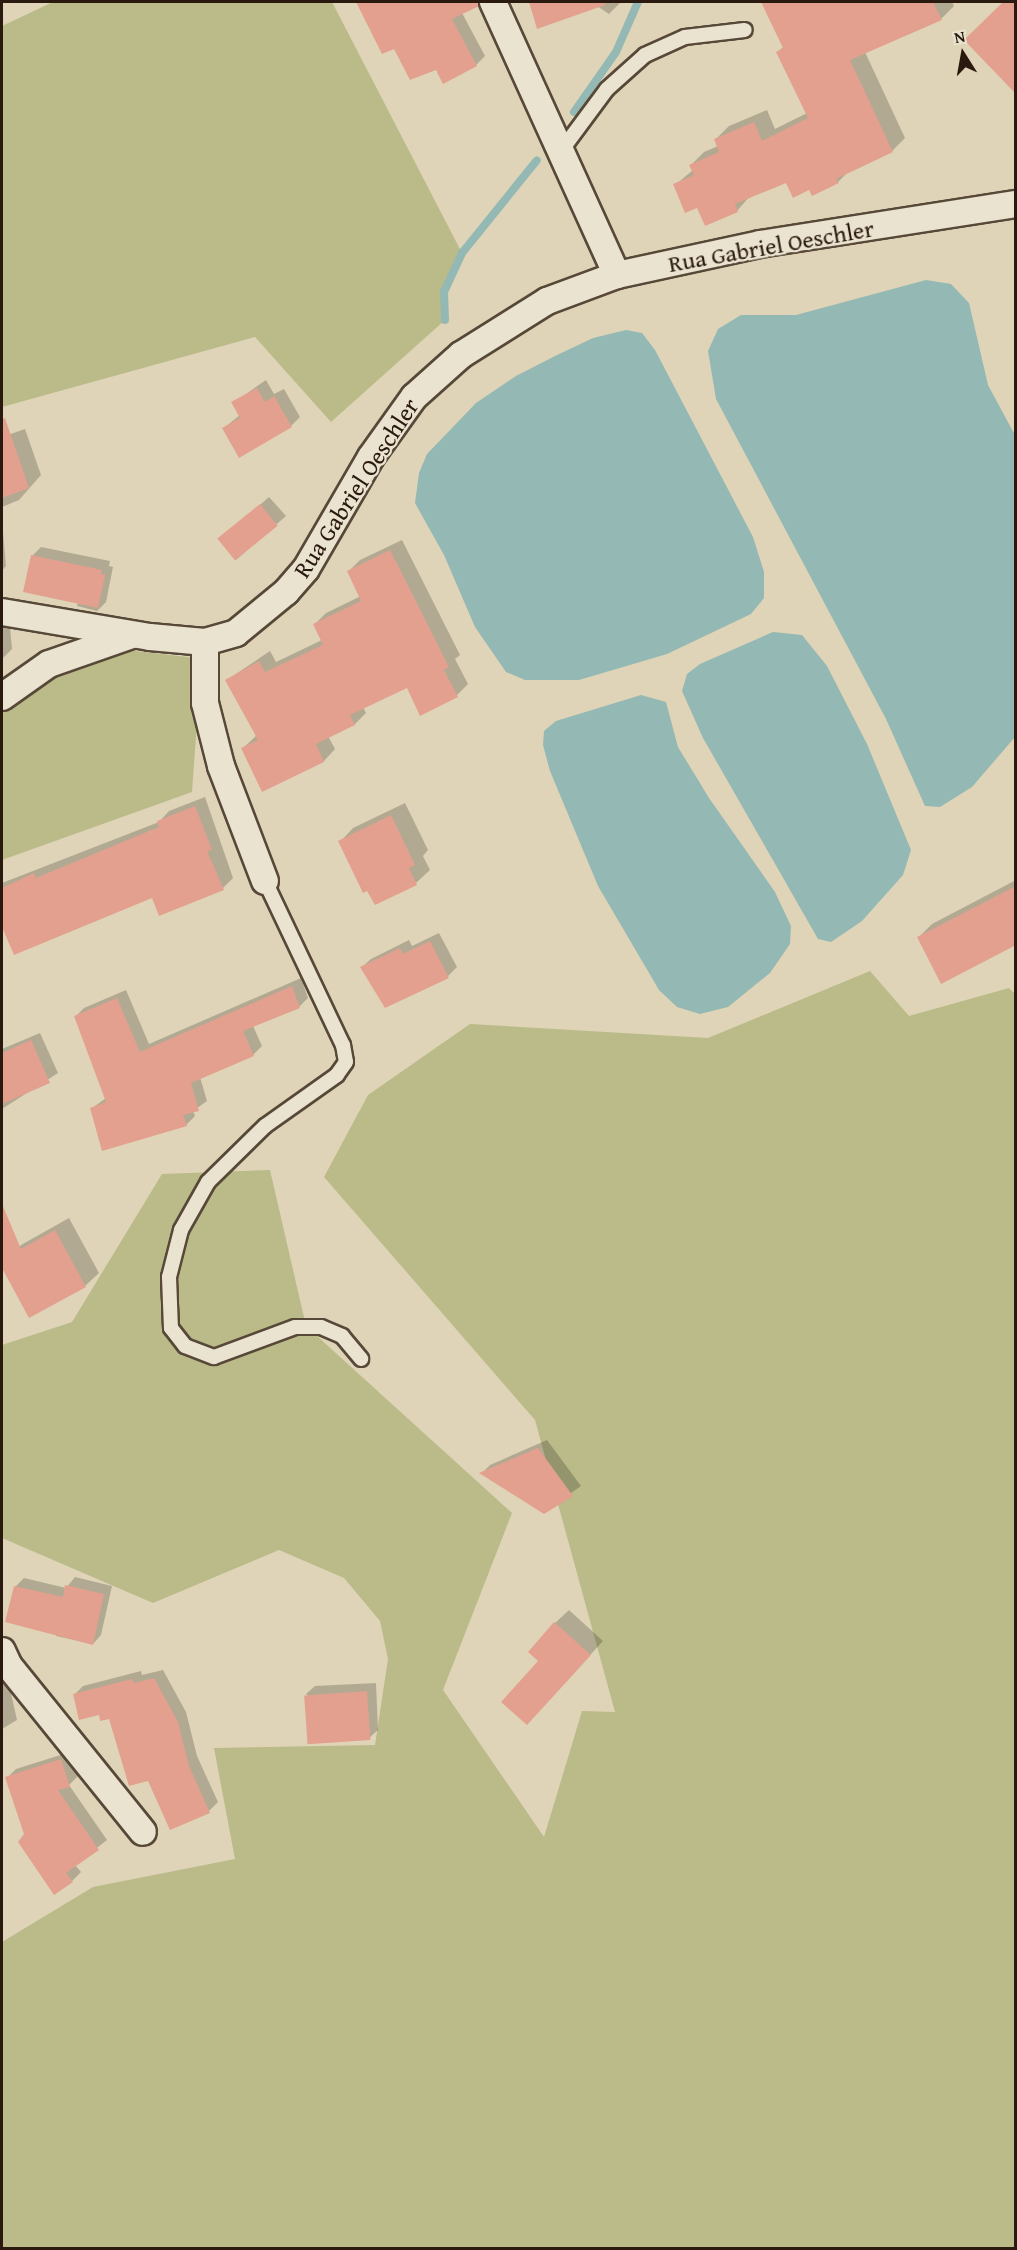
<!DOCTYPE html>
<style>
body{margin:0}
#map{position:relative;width:1017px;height:2250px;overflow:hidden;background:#dfd4b7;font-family:"Gentium Book Plus",serif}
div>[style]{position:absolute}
.green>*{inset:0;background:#babb89}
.water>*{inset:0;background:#94b8b3}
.shadow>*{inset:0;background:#0003}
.stream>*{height:8px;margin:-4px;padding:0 4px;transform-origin:4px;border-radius:4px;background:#94b8b3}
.building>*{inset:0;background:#e3a08f;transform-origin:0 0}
.roads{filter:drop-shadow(2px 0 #574838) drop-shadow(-2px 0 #574838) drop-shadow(0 2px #574838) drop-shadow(0 -2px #574838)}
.lane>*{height:14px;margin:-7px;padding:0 7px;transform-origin:7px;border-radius:7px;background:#eae3d0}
.street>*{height:26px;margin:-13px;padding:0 13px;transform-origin:13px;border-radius:13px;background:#eae3d0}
span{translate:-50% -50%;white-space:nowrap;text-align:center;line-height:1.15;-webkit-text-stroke:4.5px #eae3d0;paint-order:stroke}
.street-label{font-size:24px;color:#2a190e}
.frame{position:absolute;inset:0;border:3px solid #2a190e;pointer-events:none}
.north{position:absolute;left:933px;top:24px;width:60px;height:60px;-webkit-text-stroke:4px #eae3d0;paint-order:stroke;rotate:349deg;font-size:16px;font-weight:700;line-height:24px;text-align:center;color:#2a190e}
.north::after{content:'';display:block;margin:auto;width:21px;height:27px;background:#2a190e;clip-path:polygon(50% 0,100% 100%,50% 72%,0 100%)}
</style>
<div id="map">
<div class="green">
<div style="clip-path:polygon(53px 2px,332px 2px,462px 253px,444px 292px,445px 320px,331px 422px,255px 337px,2px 407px,2px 26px)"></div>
<div style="clip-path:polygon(118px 649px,196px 658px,198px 708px,192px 792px,2px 860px,2px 701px,62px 669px)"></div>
<div style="clip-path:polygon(870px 971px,909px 1016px,1009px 988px,1015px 994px,1015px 2248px,2px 2248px,2px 1942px,93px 1887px,235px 1859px,214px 1748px,375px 1745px,388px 1659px,380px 1621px,344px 1578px,279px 1550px,153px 1603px,2px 1538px,2px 1345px,72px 1322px,162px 1174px,270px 1170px,306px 1326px,512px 1513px,443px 1690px,544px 1837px,582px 1711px,615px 1712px,535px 1420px,324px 1177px,368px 1095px,470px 1024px,708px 1038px)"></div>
</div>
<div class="water">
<div style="clip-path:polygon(926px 280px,951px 284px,969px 303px,988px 385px,1016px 437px,1015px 737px,972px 787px,940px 807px,925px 806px,886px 719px,716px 399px,708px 351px,718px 329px,741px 315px,796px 315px)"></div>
<div style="clip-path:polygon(626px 330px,642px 333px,655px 350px,753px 537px,764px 572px,764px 598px,751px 614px,667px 654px,579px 680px,525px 680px,506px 672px,475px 627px,444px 555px,415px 503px,419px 473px,427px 454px,476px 403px,516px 376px,555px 356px,593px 338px)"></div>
<div style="clip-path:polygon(773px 632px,802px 635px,827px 666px,867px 744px,911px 850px,903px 875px,862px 921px,831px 942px,818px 939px,703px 738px,682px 691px,687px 674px,700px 664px)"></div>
<div style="clip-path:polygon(641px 695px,666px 702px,678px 747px,709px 798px,775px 892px,791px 926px,790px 944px,770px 973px,728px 1007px,700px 1014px,677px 1007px,659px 990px,598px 886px,550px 771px,543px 745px,544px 731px,556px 721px)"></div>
</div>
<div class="shadow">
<div style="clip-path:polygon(357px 2px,463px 2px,466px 6px,461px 11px,485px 56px,476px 65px,436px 68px,394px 47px,383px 52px)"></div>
<div style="clip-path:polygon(530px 2px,585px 2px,571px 15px,538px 27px)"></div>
<div style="clip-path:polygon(591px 2px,621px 2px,609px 14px)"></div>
<div style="clip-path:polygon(762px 2px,952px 2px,954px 6px,941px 19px,865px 52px,905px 138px,892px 151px,849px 171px,838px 182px,810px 188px,787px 181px,750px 196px,737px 211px,698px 206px,675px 185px,693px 170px,691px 165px,704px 152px,718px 146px,716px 139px,729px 126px,767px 110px,775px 129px,807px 113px,778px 52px,784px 46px)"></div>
<div style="clip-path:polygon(266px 380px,274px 394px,284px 389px,300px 417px,291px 426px,224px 428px,240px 415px,233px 403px)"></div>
<div style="clip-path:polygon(25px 429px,41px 475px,19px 500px,2px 507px,2px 437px)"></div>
<div style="clip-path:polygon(269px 497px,286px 516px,236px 560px,229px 532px)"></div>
<div style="clip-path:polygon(2px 521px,6px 566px,2px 571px)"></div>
<div style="clip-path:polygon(402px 540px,460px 655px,455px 659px,468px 684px,457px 695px,408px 686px,363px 707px,366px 713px,355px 724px,328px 736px,335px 749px,324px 761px,263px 790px,243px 748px,257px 735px,227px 680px,270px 651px,276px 662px,322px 640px,315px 624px,326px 613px,361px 596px,348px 572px,360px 560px)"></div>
<div style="clip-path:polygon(41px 547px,110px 561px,109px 566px,113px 567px,106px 602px,97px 611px,77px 606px,78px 602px,32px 556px)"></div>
<div style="clip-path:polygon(2px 614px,9px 616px,12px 649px,2px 659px)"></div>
<div style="clip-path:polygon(205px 797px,233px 878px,223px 888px,160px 914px,153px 896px,15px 953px,2px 923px,2px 883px,159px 822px,169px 811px)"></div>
<div style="clip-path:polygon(405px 803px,428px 850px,423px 856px,430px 870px,416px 883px,375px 903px,340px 842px,353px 828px)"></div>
<div style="clip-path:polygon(1016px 880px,1016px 943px,918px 938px,932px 924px)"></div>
<div style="clip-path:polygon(439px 933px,457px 967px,448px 976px,362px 967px,371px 959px,409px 940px,412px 946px)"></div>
<div style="clip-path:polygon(301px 978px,308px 998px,300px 1006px,253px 1026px,262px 1046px,253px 1055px,200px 1077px,207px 1101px,193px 1111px,195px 1116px,186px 1125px,91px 1109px,106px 1098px,75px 1017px,84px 1008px,126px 990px,149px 1044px)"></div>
<div style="clip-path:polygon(40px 1033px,58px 1073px,2px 1109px,2px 1049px)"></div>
<div style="clip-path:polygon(69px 1218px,99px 1273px,85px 1286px,8px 1258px,21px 1245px)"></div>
<div style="clip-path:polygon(547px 1440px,581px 1486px,544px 1512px,482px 1473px,490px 1465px)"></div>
<div style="clip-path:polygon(75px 1577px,112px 1586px,101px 1635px,93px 1644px,56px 1636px,57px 1632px,15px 1587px,24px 1578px,66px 1588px)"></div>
<div style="clip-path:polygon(569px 1610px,603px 1641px,540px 1710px,540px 1661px,555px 1623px)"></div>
<div style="clip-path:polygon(163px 1670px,186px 1712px,197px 1756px,218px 1802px,209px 1811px,149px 1779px,110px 1717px,74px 1695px,83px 1686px,141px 1671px,142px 1675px)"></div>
<div style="clip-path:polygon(6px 1671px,17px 1720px,2px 1729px,2px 1672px)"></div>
<div style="clip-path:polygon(376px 1683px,378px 1730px,369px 1738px,306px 1694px,315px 1686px)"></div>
<div style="clip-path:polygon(70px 1752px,78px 1776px,69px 1785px,107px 1840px,75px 1865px,81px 1872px,72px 1881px,25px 1834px,7px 1778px,16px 1769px)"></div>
</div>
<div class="stream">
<div style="left:574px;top:112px;width:73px;rotate:-55deg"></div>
<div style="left:616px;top:52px;width:55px;rotate:-66.3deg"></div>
<div style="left:445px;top:320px;width:28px;rotate:-92deg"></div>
<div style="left:444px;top:292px;width:43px;rotate:-65.2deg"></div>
<div style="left:462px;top:253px;width:119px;rotate:-51.1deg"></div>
</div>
<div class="building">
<div style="clip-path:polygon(356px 2px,478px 2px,479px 6px,452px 19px,477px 66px,443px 84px,436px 70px,410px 80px,394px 49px,382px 54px)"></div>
<div style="clip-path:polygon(529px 2px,605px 2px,605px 5px,537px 29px)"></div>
<div style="clip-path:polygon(761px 2px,933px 2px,942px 20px,850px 60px,893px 152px,836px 179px,839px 183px,812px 196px,809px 190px,793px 198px,786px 183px,735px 204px,738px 212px,705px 226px,697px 208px,685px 213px,673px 184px,694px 175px,689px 165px,719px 152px,714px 139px,754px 122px,762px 141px,808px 118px,776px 52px,783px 48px)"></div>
<div style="clip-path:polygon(1003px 2px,1016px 2px,1016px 94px,964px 40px)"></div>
<div style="clip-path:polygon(257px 388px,265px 402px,274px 396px,292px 427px,239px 458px,222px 428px,240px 418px,231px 402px)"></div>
<div style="clip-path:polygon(5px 418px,29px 488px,2px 498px,2px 419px)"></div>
<div style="left:260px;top:504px;width:28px;height:55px;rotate:51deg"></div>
<div style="clip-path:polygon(390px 550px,449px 667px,444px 670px,458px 697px,420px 716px,407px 688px,350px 715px,355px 725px,316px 744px,324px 762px,262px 792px,241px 748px,258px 740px,225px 680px,259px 661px,265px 672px,323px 645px,313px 624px,361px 601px,347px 571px)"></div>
<div style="clip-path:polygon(31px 555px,102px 570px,101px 574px,105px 575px,98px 608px,23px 592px)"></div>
<div style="clip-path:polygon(195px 806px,212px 850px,207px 851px,224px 890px,159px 916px,152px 898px,14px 955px,2px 927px,2px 888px,34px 873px,36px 878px,159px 827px,157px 821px)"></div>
<div style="clip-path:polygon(391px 815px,415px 865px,409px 868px,417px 885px,375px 905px,367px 891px,363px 893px,338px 841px)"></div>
<div style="clip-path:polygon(1016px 886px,1016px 945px,941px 984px,917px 937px)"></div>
<div style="clip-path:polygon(430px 941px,449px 978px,385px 1008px,360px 967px,400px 948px,403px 954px)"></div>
<div style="clip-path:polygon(292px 986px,300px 1008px,243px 1031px,254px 1056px,191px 1083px,199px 1111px,183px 1115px,187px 1126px,102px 1151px,90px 1108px,106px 1102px,74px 1016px,117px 998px,140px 1052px)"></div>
<div style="clip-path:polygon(31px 1040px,50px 1083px,2px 1104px,2px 1053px)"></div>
<div style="clip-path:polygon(2px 1204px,21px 1249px,55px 1230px,86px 1287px,29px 1318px,2px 1268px)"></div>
<div style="clip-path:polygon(538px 1448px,573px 1496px,544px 1514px,479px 1473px)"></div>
<div style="clip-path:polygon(65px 1585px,104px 1594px,93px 1645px,5px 1622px,14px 1586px,63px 1597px)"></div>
<div style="clip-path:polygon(554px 1622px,591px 1655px,527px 1725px,501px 1702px,538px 1661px,528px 1652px)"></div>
<div style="clip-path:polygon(154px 1678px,178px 1722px,189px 1766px,210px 1813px,170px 1830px,148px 1781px,129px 1786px,109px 1719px,100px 1721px,99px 1715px,79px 1720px,73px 1694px,132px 1679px,134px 1683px)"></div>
<div style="left:367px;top:1691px;width:49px;height:63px;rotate:86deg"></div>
<div style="clip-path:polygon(61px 1759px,70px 1787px,58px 1790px,99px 1850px,66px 1873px,73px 1882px,54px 1895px,18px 1842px,24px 1834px,5px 1777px)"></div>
</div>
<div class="roads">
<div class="lane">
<div style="left:561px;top:151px;width:77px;rotate:-53.4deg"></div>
<div style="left:607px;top:89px;width:51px;rotate:-41.8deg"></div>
<div style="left:645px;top:55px;width:44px;rotate:-24.2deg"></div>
<div style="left:685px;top:37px;width:60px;rotate:-6.7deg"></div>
<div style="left:265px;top:881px;width:182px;rotate:64.6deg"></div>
<div style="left:343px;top:1045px;width:17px;rotate:80deg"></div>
<div style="left:346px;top:1062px;width:16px;rotate:125deg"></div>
<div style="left:337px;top:1075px;width:88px;rotate:144.7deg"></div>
<div style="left:265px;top:1126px;width:80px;rotate:135.5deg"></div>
<div style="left:208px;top:1182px;width:55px;rotate:119.4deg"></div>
<div style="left:181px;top:1230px;width:49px;rotate:104.3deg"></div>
<div style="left:169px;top:1277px;width:51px;rotate:87.8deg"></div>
<div style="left:171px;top:1328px;width:23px;rotate:52deg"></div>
<div style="left:185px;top:1346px;width:31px;rotate:21deg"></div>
<div style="left:214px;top:1357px;width:86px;rotate:-20.3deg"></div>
<div style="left:295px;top:1327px;width:26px"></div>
<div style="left:321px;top:1327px;width:23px;rotate:23deg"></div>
<div style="left:342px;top:1336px;width:30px;rotate:50deg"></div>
</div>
<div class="street">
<div style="left:493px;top:2px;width:300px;rotate:65.6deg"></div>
<div style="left:2px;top:612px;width:150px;rotate:9.6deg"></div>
<div style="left:150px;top:637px;width:55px;rotate:5.2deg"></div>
<div style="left:205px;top:642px;width:32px;rotate:-16deg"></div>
<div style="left:236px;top:633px;width:65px;rotate:-39.4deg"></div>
<div style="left:286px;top:592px;width:30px;rotate:-49deg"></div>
<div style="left:306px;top:569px;width:129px;rotate:-59.9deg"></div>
<div style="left:371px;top:457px;width:74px;rotate:-54.4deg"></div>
<div style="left:414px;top:397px;width:63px;rotate:-41.8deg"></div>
<div style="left:461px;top:355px;width:102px;rotate:-32.1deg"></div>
<div style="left:547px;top:301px;width:75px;rotate:-20.4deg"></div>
<div style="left:617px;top:275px;width:146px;rotate:-12.2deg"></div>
<div style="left:760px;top:244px;width:259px;rotate:-8.9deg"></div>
<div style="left:205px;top:642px;width:61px;rotate:90deg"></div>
<div style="left:205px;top:703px;width:65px;rotate:75.7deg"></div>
<div style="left:221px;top:766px;width:123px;rotate:69.1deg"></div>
<div style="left:2px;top:697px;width:57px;rotate:-35.1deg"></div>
<div style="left:49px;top:664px;width:88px;rotate:-19.3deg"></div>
<div style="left:2px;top:1651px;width:17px;rotate:65deg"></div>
<div style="left:9px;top:1666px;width:213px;rotate:51.1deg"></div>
</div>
</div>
<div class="street-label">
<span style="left:771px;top:246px;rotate:-10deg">Rua Gabriel Oeschler</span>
<span style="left:356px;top:488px;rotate:-57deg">Rua Gabriel Oeschler</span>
</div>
<div class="frame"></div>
<div class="north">N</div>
</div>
